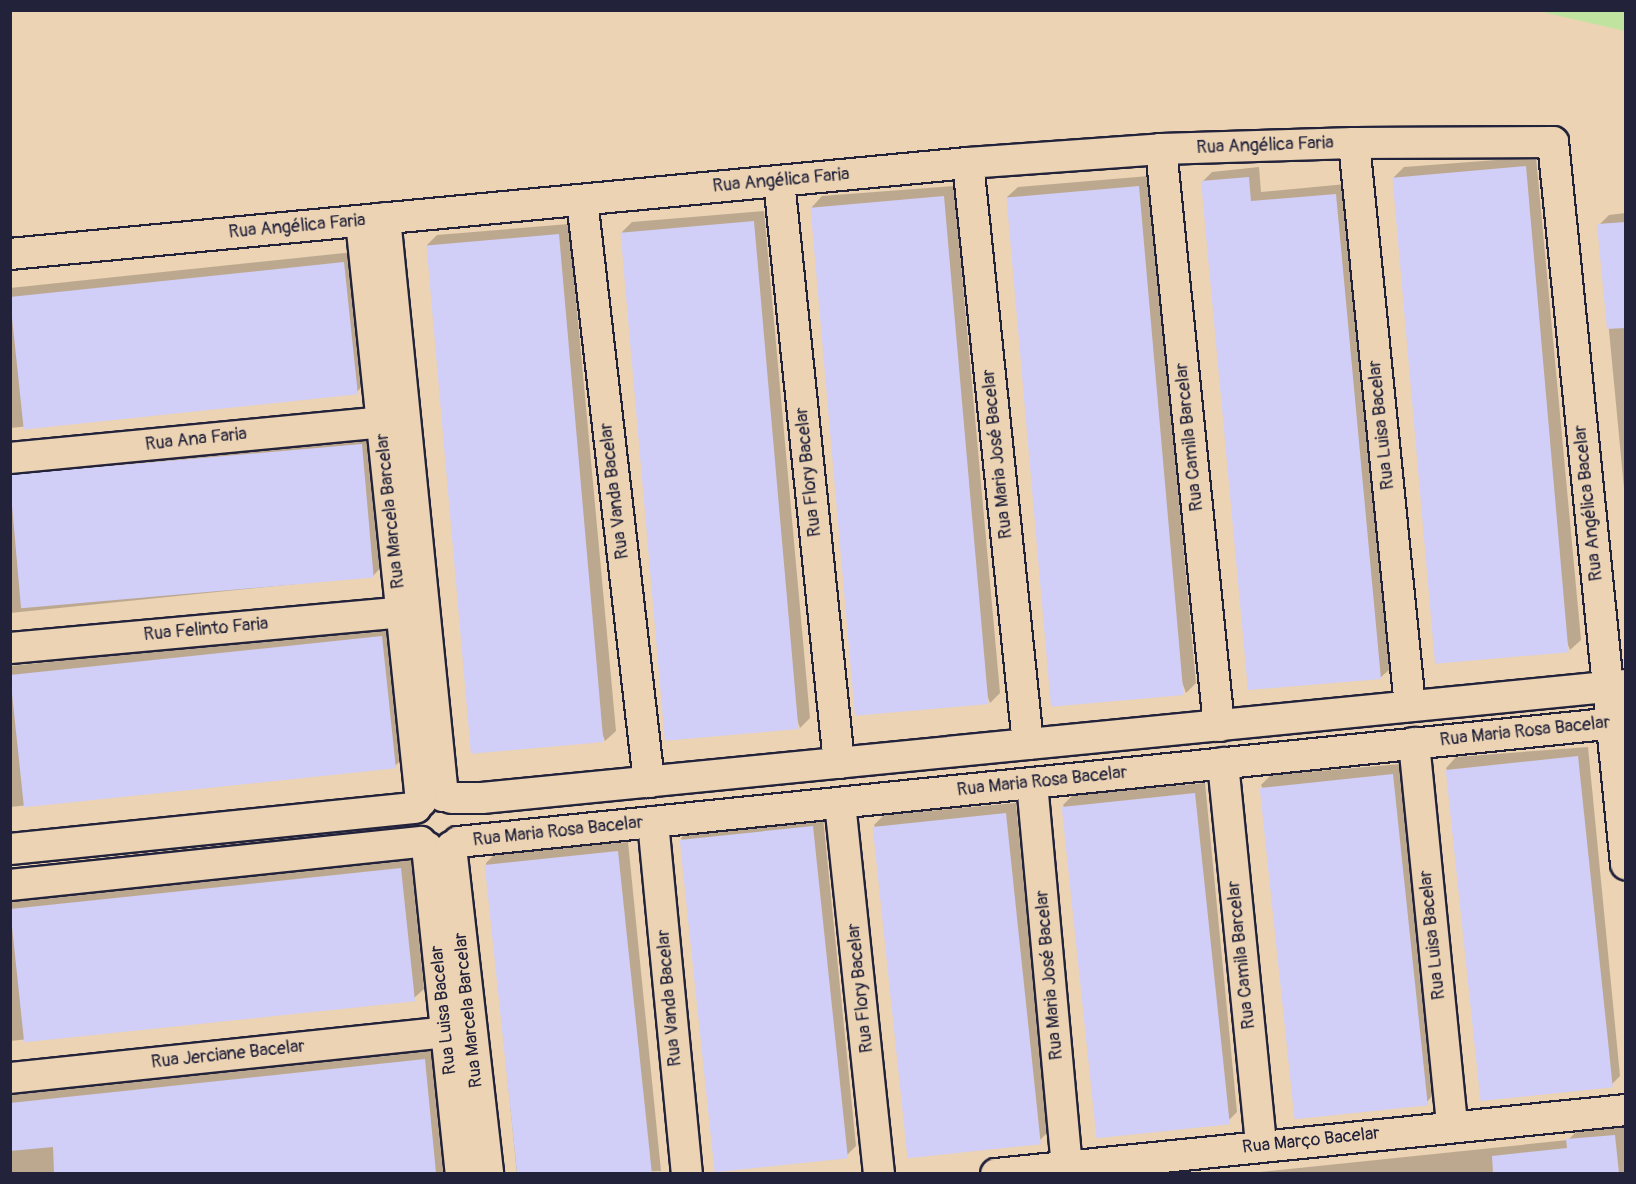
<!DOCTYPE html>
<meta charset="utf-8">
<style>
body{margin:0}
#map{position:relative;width:1636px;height:1184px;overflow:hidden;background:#ebd3b3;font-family:Pangolin,sans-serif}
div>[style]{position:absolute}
.green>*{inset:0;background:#c0e49f}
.shadow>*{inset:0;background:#0003}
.building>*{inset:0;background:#d1cef7;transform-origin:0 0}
.roads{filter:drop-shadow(2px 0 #22223b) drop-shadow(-2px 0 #22223b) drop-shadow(0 2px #22223b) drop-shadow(0 -2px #22223b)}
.minor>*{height:30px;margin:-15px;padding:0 15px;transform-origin:15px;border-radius:15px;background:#ebd3b3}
span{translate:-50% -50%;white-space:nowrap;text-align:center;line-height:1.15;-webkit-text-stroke:4.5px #ebd3b3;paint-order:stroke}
.street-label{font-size:18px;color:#22223b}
.frame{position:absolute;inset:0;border:12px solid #22223b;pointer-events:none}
</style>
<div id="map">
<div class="green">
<div style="clip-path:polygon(1538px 11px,1625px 11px,1625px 31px)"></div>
</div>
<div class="shadow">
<div style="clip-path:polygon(1536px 157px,1581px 640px,1570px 650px,1394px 177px,1404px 167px)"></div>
<div style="clip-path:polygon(1259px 167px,1261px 192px,1346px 184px,1391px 668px,1380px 678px,1202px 182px,1212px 172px)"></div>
<div style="clip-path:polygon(1149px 176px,1196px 683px,1186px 693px,1007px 197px,1018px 187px)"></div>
<div style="clip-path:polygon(954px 186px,1000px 693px,990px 703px,812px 207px,822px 196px)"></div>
<div style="clip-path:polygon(764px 211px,810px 718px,800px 728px,622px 232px,632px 222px)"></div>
<div style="clip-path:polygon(1626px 213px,1626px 509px,1599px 225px,1609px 215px)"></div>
<div style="clip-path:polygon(569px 224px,616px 731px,605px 741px,427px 245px,437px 235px)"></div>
<div style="clip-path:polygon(354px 252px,366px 382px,356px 393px,10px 428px,10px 288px)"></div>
<div style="clip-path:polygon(371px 435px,383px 565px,373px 576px,10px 613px,10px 472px)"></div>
<div style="clip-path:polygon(392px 627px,404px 757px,394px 767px,10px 807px,10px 666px)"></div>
<div style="clip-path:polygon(1588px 747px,1620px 1076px,1610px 1086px,1446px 768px,1456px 757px)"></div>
<div style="clip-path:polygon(1402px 764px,1435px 1093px,1425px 1104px,1261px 785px,1271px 775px)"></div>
<div style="clip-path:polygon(1205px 783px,1237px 1112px,1227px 1122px,1063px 805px,1073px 795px)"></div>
<div style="clip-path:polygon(1016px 803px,1048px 1132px,1038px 1142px,874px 825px,884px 815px)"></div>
<div style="clip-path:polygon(823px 817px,856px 1146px,846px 1156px,681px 838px,692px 828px)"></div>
<div style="clip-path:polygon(628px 842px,661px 1171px,517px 1174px,486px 863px,496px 853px)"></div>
<div style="clip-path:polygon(411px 859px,424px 989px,413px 999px,10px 1041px,10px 900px)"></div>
<div style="clip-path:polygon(435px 1050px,447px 1174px,10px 1174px,10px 1094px)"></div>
<div style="clip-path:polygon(1625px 1125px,1626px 1174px,1242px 1174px,1568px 1140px,1578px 1130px)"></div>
</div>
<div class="building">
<div style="left:1526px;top:166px;width:488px;height:134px;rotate:85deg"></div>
<div style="clip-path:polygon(1249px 177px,1251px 201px,1336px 194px,1381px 679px,1248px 690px,1201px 181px)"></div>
<div style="left:1139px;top:186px;width:511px;height:133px;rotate:85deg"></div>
<div style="left:944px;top:196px;width:510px;height:134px;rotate:85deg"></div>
<div style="left:754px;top:221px;width:510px;height:134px;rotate:85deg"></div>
<div style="clip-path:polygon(1626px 222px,1626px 328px,1607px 329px,1597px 224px)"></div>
<div style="left:559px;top:234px;width:510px;height:133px;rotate:85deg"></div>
<div style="left:344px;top:262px;width:133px;height:336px;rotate:84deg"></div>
<div style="left:362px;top:444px;width:134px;height:354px;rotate:85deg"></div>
<div style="left:382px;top:636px;width:133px;height:374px;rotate:84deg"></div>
<div style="left:1578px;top:756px;width:333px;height:133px;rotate:84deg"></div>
<div style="left:1393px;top:774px;width:333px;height:134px;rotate:84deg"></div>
<div style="left:1195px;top:793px;width:333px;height:134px;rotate:84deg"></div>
<div style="left:1006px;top:813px;width:333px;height:134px;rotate:84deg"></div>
<div style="left:813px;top:826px;width:334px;height:134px;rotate:84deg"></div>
<div style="left:618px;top:851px;width:324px;height:134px;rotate:84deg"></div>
<div style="left:401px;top:868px;width:134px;height:393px;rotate:84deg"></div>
<div style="clip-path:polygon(425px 1059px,436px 1173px,54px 1173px,53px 1147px,10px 1151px,10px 1103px)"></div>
<div style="clip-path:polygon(1615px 1135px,1619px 1173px,1493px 1173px,1492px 1156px,1567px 1148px,1566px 1139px)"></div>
</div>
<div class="roads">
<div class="minor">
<div style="left:1354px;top:143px;width:566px;rotate:84.32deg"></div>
<div style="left:1161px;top:149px;width:580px;rotate:84.26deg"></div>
<div style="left:968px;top:163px;width:584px;rotate:84.1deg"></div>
<div style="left:779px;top:181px;width:585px;rotate:84.11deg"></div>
<div style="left:582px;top:200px;width:586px;rotate:83.43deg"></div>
<div style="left:385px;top:218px;width:581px;rotate:84.27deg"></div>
<div style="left:361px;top:221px;width:584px;rotate:84.1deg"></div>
<div style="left:10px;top:254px;width:962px;rotate:-5.43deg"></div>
<div style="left:968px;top:163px;width:194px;rotate:-4.1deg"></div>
<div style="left:1161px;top:149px;width:193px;rotate:-1.8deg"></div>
<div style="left:1354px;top:143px;width:199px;rotate:-0.3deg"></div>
<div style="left:1553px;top:142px;width:726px;rotate:84.23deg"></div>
<div style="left:10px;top:458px;width:374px;rotate:-5.5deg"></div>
<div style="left:10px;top:648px;width:394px;rotate:-5.2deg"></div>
<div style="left:1414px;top:743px;width:386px;rotate:84.3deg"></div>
<div style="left:1223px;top:763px;width:385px;rotate:84.3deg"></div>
<div style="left:1032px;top:783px;width:385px;rotate:84.8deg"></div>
<div style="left:451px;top:798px;width:31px"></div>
<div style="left:482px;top:798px;width:1150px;rotate:-5.64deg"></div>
<div style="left:840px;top:803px;width:373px;rotate:84deg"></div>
<div style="left:653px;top:822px;width:354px;rotate:84.5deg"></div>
<div style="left:458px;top:842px;width:1174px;rotate:-5.87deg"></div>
<div style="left:427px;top:847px;width:329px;rotate:84.1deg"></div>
<div style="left:451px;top:847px;width:329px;rotate:83.5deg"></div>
<div style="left:10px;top:849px;width:408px;rotate:-5.8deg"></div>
<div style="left:10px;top:885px;width:413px;rotate:-6deg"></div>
<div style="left:10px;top:1078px;width:438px;rotate:-6deg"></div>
<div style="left:996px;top:1174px;width:633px;rotate:-5.8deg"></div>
</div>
</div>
<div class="street-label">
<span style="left:1265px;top:146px;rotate:-2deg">Rua Angélica Faria</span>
<span style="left:781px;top:181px;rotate:-5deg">Rua Angélica Faria</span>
<span style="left:297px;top:227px;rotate:-5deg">Rua Angélica Faria</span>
<span style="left:1382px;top:425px;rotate:-96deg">Rua Luisa Bacelar</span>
<span style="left:1190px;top:437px;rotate:-96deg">Rua Camila Barcelar</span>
<span style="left:196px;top:440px;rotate:-6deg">Rua Ana Faria</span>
<span style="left:998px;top:454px;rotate:-96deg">Rua Maria José Bacelar</span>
<span style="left:809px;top:472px;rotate:-96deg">Rua Flory Bacelar</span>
<span style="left:615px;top:491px;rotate:-97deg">Rua Vanda Bacelar</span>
<span style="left:1589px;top:503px;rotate:-96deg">Rua Angélica Bacelar</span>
<span style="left:391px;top:511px;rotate:-96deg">Rua Marcela Barcelar</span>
<span style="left:206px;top:630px;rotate:-5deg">Rua Felinto Faria</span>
<span style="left:1525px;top:732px;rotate:-6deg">Rua Maria Rosa Bacelar</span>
<span style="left:1042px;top:782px;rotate:-6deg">Rua Maria Rosa Bacelar</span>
<span style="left:558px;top:832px;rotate:-6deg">Rua Maria Rosa Bacelar</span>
<span style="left:1433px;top:935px;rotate:-96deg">Rua Luisa Bacelar</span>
<span style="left:1242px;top:955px;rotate:-96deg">Rua Camila Barcelar</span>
<span style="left:1050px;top:975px;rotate:-95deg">Rua Maria José Bacelar</span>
<span style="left:861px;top:988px;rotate:-96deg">Rua Flory Bacelar</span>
<span style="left:670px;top:998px;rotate:-95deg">Rua Vanda Bacelar</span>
<span style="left:444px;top:1010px;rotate:-96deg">Rua Luisa Bacelar</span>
<span style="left:469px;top:1010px;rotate:-96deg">Rua Marcela Barcelar</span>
<span style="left:228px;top:1055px;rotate:-6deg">Rua Jerciane Bacelar</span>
<span style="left:1311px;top:1141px;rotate:-6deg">Rua Março Bacelar</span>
</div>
<div class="frame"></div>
</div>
